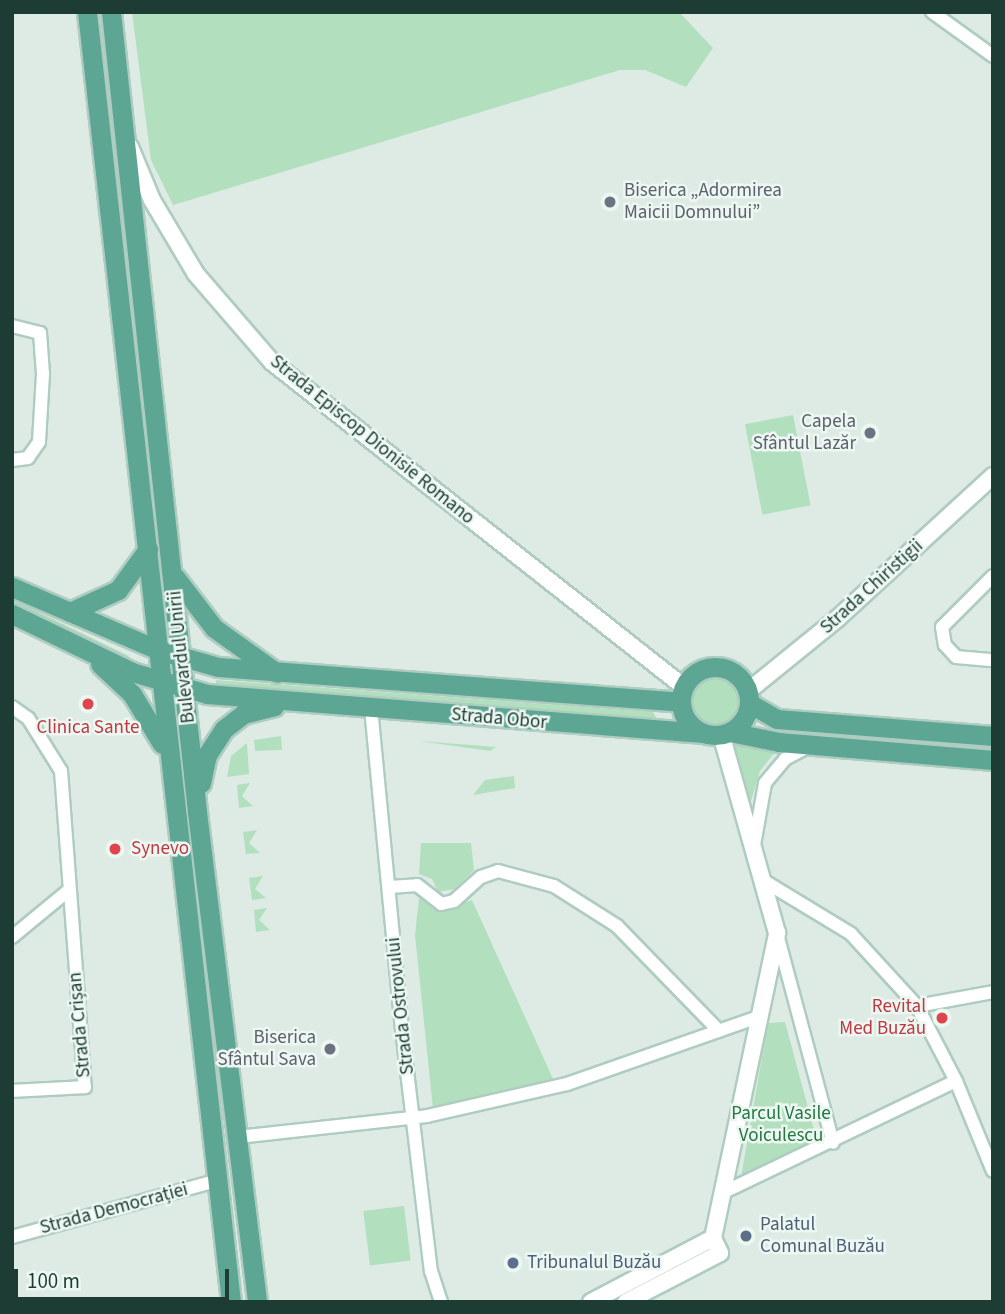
<!DOCTYPE html>
<meta charset="utf-8">
<style>
body{margin:0}
#map{position:relative;width:1005px;height:1314px;overflow:hidden;background:#ddebe4;font-family:"Source Sans 3",sans-serif}
div>[style]{position:absolute}
.green>*{inset:0;background:#b2dfbe;transform-origin:0 0}
.round{border-radius:50%}
.roads{filter:drop-shadow(2px 0 #afccc1) drop-shadow(-2px 0 #afccc1) drop-shadow(0 2px #afccc1) drop-shadow(0 -2px #afccc1)}
.street>*{height:12px;margin:-6px;padding:0 6px;transform-origin:6px;border-radius:6px;background:#fff}
.secondary>*{height:16px;margin:-8px;padding:0 8px;transform-origin:8px;border-radius:8px;background:#fff}
.primary>*{height:19px;margin:-9.5px;padding:0 9.5px;transform-origin:9.5px;border-radius:9.5px;background:#5ca693}
.primary>.ring{margin:-9.5px;padding:0;box-sizing:content-box;background:none;border:19px solid #5ca693;border-radius:50%}
.dots>*{width:19px;height:19px;translate:-50% -50%;box-sizing:border-box;border:4px solid #edf7f2;border-radius:50%}
span{translate:-50% -50%;white-space:nowrap;text-align:center;line-height:1.15;-webkit-text-stroke:5px #edf7f2;paint-order:stroke}
.worship-label{font-size:19px;color:#5b616d}
.left{translate:0 -50%;text-align:left}
.right{translate:-100% -50%;text-align:right}
.street-label{font-size:19px;color:#1d3c33}
.health-label{font-size:19px;color:#be3a42}
.park-label{font-size:19px;color:#237743}
.service-label{font-size:19px;color:#4e5e75}
.frame{position:absolute;inset:0;border:14px solid #1d3c33;pointer-events:none}
.scale{position:absolute;left:14px;top:1269px;width:215px;height:32px;box-sizing:border-box;border:4px solid #1d3c33;border-top:0;padding-left:9px;font-size:21px;line-height:24px;white-space:nowrap;color:#1d3c33;-webkit-text-stroke:5px #edf7f2;paint-order:stroke}
</style>
<div id="map">
<div class="green">
<div style="clip-path:polygon(132px 12px,679px 12px,713px 48px,686px 87px,645px 70px,620px 70px,173px 205px,151px 160px)"></div>
<div style="left:793px;top:415px;width:92px;height:49px;rotate:79deg"></div>
<div style="left:12px;top:599px;width:130px;height:10px;rotate:26deg"></div>
<div class="round" style="left:687px;top:673px;width:56px;height:56px"></div>
<div style="clip-path:polygon(216px 680px,653px 712px,660px 724px,216px 686px)"></div>
<div style="left:790px;top:724px;width:204px;height:14px;rotate:4deg"></div>
<div style="clip-path:polygon(281px 736px,282px 750px,255px 751px,254px 740px)"></div>
<div style="clip-path:polygon(419px 741px,496px 747px,490px 751px)"></div>
<div style="clip-path:polygon(736px 742px,775px 752px,760px 771px,750px 804px,732px 746px)"></div>
<div style="clip-path:polygon(247px 743px,249px 774px,227px 777px,231px 756px)"></div>
<div style="clip-path:polygon(514px 776px,515px 788px,473px 795px,485px 780px)"></div>
<div style="clip-path:polygon(250px 783px,242px 796px,253px 806px,239px 808px,237px 785px)"></div>
<div style="clip-path:polygon(257px 830px,249px 843px,260px 853px,246px 854px,243px 832px)"></div>
<div style="clip-path:polygon(421px 843px,471px 843px,474px 870px,455px 889px,438px 892px,432px 879px,419px 874px)"></div>
<div style="clip-path:polygon(263px 876px,255px 889px,266px 898px,252px 900px,249px 878px)"></div>
<div style="clip-path:polygon(419px 898px,439px 911px,472px 900px,554px 1081px,433px 1109px,415px 935px)"></div>
<div style="clip-path:polygon(267px 908px,259px 920px,270px 930px,256px 932px,254px 910px)"></div>
<div style="clip-path:polygon(785px 1022px,818px 1145px,741px 1177px,768px 1023px)"></div>
<div style="left:404px;top:1206px;width:55px;height:41px;rotate:83deg"></div>
</div>
<div class="roads">
<div class="street">
<div style="left:932px;top:12px;width:75px;rotate:35.8deg"></div>
<div style="left:12px;top:326px;width:29px;rotate:14deg"></div>
<div style="left:40px;top:333px;width:41px;rotate:85.8deg"></div>
<div style="left:43px;top:374px;width:68px;rotate:93.4deg"></div>
<div style="left:39px;top:442px;width:19px;rotate:125deg"></div>
<div style="left:28px;top:458px;width:16px;rotate:173deg"></div>
<div style="left:993px;top:576px;width:72px;rotate:135deg"></div>
<div style="left:942px;top:627px;width:18px;rotate:81deg"></div>
<div style="left:945px;top:645px;width:16px;rotate:47deg"></div>
<div style="left:956px;top:657px;width:37px;rotate:5deg"></div>
<div style="left:12px;top:707px;width:19px;rotate:35deg"></div>
<div style="left:28px;top:718px;width:62px;rotate:58.1deg"></div>
<div style="left:61px;top:771px;width:317px;rotate:85.7deg"></div>
<div style="left:85px;top:1087px;width:73px;rotate:176.9deg"></div>
<div style="left:371px;top:708px;width:322px;rotate:84.5deg"></div>
<div style="left:402px;top:1029px;width:244px;rotate:83.2deg"></div>
<div style="left:431px;top:1271px;width:33px;rotate:72deg"></div>
<div style="left:754px;top:845px;width:63px;rotate:-79.9deg"></div>
<div style="left:765px;top:783px;width:31px;rotate:-50deg"></div>
<div style="left:785px;top:759px;width:27px;rotate:-28deg"></div>
<div style="left:764px;top:881px;width:102px;rotate:31.3deg"></div>
<div style="left:851px;top:934px;width:98px;rotate:47.5deg"></div>
<div style="left:917px;top:1006px;width:85px;rotate:62.5deg"></div>
<div style="left:956px;top:1081px;width:97px;rotate:67.7deg"></div>
<div style="left:390px;top:887px;width:27px;rotate:-4deg"></div>
<div style="left:417px;top:885px;width:31px;rotate:38deg"></div>
<div style="left:441px;top:904px;width:13px;rotate:-13deg"></div>
<div style="left:454px;top:901px;width:36px;rotate:-42deg"></div>
<div style="left:481px;top:877px;width:18px;rotate:-19deg"></div>
<div style="left:498px;top:871px;width:58px;rotate:15deg"></div>
<div style="left:554px;top:886px;width:75px;rotate:32.4deg"></div>
<div style="left:617px;top:926px;width:146px;rotate:45.8deg"></div>
<div style="left:777px;top:934px;width:216px;rotate:75deg"></div>
<div style="left:12px;top:937px;width:74px;rotate:-39.5deg"></div>
<div style="left:917px;top:1006px;width:77px;rotate:-10.4deg"></div>
<div style="left:238px;top:1137px;width:190px;rotate:-6.3deg"></div>
<div style="left:427px;top:1116px;width:144px;rotate:-12.9deg"></div>
<div style="left:567px;top:1084px;width:206px;rotate:-19.3deg"></div>
<div style="left:722px;top:1193px;width:259px;rotate:-25.6deg"></div>
<div style="left:12px;top:1237px;width:212px;rotate:-15.4deg"></div>
</div>
<div class="secondary">
<div style="left:130px;top:147px;width:57px;rotate:67.5deg"></div>
<div style="left:152px;top:200px;width:86px;rotate:59.3deg"></div>
<div style="left:196px;top:274px;width:116px;rotate:49.2deg"></div>
<div style="left:272px;top:362px;width:525px;rotate:38.27deg"></div>
<div style="left:747px;top:692px;width:117px;rotate:-39.1deg"></div>
<div style="left:838px;top:618px;width:210px;rotate:-42.5deg"></div>
<div style="left:713px;top:1238px;width:312px;rotate:-78.1deg"></div>
<div style="left:777px;top:933px;width:207px;rotate:-105.7deg"></div>
<div style="left:591px;top:1302px;width:138px;rotate:-27.7deg"></div>
<div style="left:626px;top:1302px;width:106px;rotate:-27.5deg"></div>
<div style="left:720px;top:1253px;width:17px;rotate:-115deg"></div>
</div>
<div class="primary">
<div style="left:87px;top:12px;width:1298px;rotate:83.63deg"></div>
<div style="left:111px;top:12px;width:805px;rotate:83.86deg"></div>
<div style="left:197px;top:812px;width:494px;rotate:83deg"></div>
<div style="left:175px;top:577px;width:64px;rotate:52.6deg"></div>
<div style="left:214px;top:628px;width:77px;rotate:35.5deg"></div>
<div style="left:12px;top:587px;width:159px;rotate:23.3deg"></div>
<div style="left:158px;top:650px;width:62px;rotate:15.8deg"></div>
<div style="left:218px;top:667px;width:464px;rotate:4.3deg"></div>
<div style="left:70px;top:612px;width:53px;rotate:-24.6deg"></div>
<div style="left:118px;top:590px;width:51px;rotate:-53.8deg"></div>
<div style="left:12px;top:614px;width:133px;rotate:25.8deg"></div>
<div style="left:132px;top:672px;width:78px;rotate:16.3deg"></div>
<div style="left:207px;top:694px;width:498px;rotate:4.5deg"></div>
<div style="left:100px;top:664px;width:44px;rotate:43.2deg"></div>
<div style="left:132px;top:694px;width:58px;rotate:59deg"></div>
<div class="ring" style="left:681px;top:667px;width:49px;height:49px"></div>
<div style="left:749px;top:703px;width:32px;rotate:30deg"></div>
<div style="left:777px;top:719px;width:217px;rotate:4.5deg"></div>
<div style="left:730px;top:732px;width:50px;rotate:11.5deg"></div>
<div style="left:779px;top:742px;width:215px;rotate:4.8deg"></div>
<div style="left:201px;top:783px;width:29px;rotate:-78deg"></div>
<div style="left:207px;top:755px;width:31px;rotate:-57deg"></div>
<div style="left:224px;top:729px;width:24px;rotate:-38deg"></div>
<div style="left:243px;top:714px;width:32px;rotate:-14deg"></div>
</div>
</div>
<div class="dots">
<div style="left:610px;top:202px;background:#6b7280"></div>
<div style="left:870px;top:433px;background:#6b7280"></div>
<div style="left:88px;top:704px;background:#e0444e"></div>
<div style="left:115px;top:849px;background:#e0444e"></div>
<div style="left:942px;top:1018px;background:#e0444e"></div>
<div style="left:330px;top:1049px;background:#6b7280"></div>
<div style="left:746px;top:1236px;background:#5c6f8a"></div>
<div style="left:513px;top:1263px;background:#5c6f8a"></div>
</div>
<div class="worship-label">
<span class="left" style="left:624px;top:202px">Biserica „Adormirea<br>Maicii Domnului”</span>
<span class="right" style="left:856px;top:433px">Capela<br>Sfântul Lazăr</span>
<span class="right" style="left:316px;top:1049px">Biserica<br>Sfântul Sava</span>
</div>
<div class="street-label">
<span style="left:372px;top:440px;rotate:39deg">Strada Episcop Dionisie Romano</span>
<span style="left:872px;top:587px;rotate:-42deg">Strada Chiristigii</span>
<span style="left:182px;top:657px;rotate:-96deg">Bulevardul Unirii</span>
<span style="left:499px;top:719px;rotate:5deg">Strada Obor</span>
<span style="left:401px;top:1006px;rotate:-96deg">Strada Ostrovului</span>
<span style="left:80px;top:1025px;rotate:-95deg">Strada Crișan</span>
<span style="left:114px;top:1209px;rotate:-15deg">Strada Democrației</span>
</div>
<div class="health-label">
<span style="left:88px;top:728px">Clinica Sante</span>
<span class="left" style="left:131px;top:849px">Synevo</span>
<span class="right" style="left:926px;top:1018px">Revital<br>Med Buzău</span>
</div>
<div class="park-label">
<span style="left:781px;top:1125px">Parcul Vasile<br>Voiculescu</span>
</div>
<div class="service-label">
<span class="left" style="left:760px;top:1236px">Palatul<br>Comunal Buzău</span>
<span class="left" style="left:527px;top:1263px">Tribunalul Buzău</span>
</div>
<div class="frame"></div>
<div class="scale">100 m</div>
</div>
